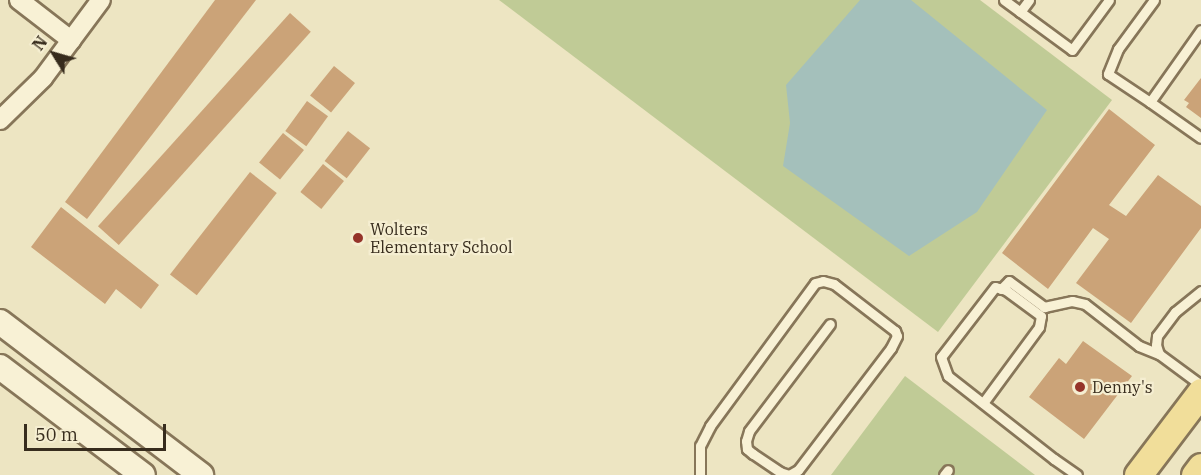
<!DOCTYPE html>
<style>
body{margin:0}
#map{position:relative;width:1201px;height:475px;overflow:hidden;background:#ede5c2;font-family:"IBM Plex Serif",serif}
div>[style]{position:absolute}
.green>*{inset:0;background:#c0cb96}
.water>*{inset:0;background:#a4c0bb}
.building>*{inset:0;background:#cba378;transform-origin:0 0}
.roads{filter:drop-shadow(2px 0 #877659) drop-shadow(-2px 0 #877659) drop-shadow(0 2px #877659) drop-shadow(0 -2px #877659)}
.lane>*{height:9px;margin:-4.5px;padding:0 4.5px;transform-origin:4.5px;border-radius:4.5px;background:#f8f1d5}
.street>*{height:18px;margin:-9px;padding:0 9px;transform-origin:9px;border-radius:9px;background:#f8f1d5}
.secondary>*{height:24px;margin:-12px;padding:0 12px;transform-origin:12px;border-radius:12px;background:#f8f1d5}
.primary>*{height:27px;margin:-13.5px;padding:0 13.5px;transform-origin:13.5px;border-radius:13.5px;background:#f1de9a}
.dots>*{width:16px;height:16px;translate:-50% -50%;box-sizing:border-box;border:3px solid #f5eed1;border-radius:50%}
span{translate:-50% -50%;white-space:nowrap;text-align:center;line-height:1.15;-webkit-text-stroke:4.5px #f5eed1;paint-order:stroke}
.poi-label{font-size:16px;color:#372c1d}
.left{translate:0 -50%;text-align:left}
.north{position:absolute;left:24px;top:24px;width:60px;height:60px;-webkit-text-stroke:4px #f5eed1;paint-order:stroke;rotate:307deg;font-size:16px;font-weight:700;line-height:24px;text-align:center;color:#372c1d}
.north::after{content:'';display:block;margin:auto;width:21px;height:27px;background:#372c1d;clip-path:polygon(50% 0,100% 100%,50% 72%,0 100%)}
.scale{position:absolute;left:24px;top:424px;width:142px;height:27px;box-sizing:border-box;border:3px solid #372c1d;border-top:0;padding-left:8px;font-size:18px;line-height:21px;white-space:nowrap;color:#372c1d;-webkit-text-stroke:4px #f5eed1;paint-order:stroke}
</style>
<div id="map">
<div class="green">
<div style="clip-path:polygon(499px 0,980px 0,1112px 100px,938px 332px)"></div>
<div style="clip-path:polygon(905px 376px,1035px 475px,831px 475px)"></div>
</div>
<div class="water">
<div style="clip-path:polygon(860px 0,911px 0,1047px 110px,977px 212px,909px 256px,783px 166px,790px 123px,786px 85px)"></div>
</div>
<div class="building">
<div style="clip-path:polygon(215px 0,256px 0,87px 219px,65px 202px)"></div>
<div style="left:290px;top:13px;width:28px;height:287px;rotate:42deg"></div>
<div style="left:334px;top:66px;width:27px;height:38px;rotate:39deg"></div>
<div style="clip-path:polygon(1201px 78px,1201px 118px,1186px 107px,1189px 103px,1184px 100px)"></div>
<div style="left:307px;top:101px;width:26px;height:37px;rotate:36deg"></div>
<div style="clip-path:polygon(1109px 109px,1155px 145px,1109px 205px,1126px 216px,1158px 175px,1201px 206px,1201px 228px,1131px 323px,1076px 283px,1109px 239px,1093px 228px,1048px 289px,1002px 253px)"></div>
<div style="left:348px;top:131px;width:28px;height:38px;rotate:38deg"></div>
<div style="left:283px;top:133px;width:27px;height:38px;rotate:39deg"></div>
<div style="left:323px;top:164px;width:27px;height:36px;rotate:39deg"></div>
<div style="left:250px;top:172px;width:34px;height:130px;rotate:38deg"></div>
<div style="clip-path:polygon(61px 207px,159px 285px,141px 309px,116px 289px,105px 304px,31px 247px)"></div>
<div style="clip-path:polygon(1083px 341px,1132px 376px,1084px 439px,1029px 397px,1059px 358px,1066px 364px)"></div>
</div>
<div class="roads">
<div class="lane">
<div style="left:1004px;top:0;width:84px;rotate:36.3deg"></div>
<div style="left:1072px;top:50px;width:62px;rotate:-53.5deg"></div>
<div style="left:1154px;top:0;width:61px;rotate:126.3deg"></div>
<div style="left:1118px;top:49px;width:27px;rotate:112deg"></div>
<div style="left:1108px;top:74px;width:50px;rotate:33.7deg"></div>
<div style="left:1150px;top:102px;width:88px;rotate:-54.7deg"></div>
<div style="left:1020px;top:12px;width:15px;rotate:-53deg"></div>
<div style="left:1150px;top:102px;width:62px;rotate:35.2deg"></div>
<div style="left:1001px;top:289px;width:11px;rotate:-45deg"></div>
<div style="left:1009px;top:281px;width:44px;rotate:36.6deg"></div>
<div style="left:1044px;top:307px;width:29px;rotate:-12deg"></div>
<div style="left:1072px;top:301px;width:13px;rotate:13deg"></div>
<div style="left:1085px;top:304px;width:68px;rotate:37.9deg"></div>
<div style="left:1139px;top:346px;width:22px;rotate:22deg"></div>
<div style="left:1201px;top:291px;width:33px;rotate:141deg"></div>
<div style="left:1175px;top:312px;width:30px;rotate:127deg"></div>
<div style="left:1157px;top:336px;width:9px;rotate:96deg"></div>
<div style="left:1156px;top:345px;width:9px;rotate:72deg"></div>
<div style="left:1159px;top:354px;width:52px;rotate:36.4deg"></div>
<div style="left:983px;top:403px;width:94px;rotate:-53.6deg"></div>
<div style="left:1039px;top:327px;width:11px;rotate:-80deg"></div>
<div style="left:1041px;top:316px;width:44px;rotate:-143.4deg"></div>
<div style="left:1006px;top:290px;width:11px;rotate:-165deg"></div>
<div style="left:995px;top:287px;width:88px;rotate:127.6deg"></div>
<div style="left:941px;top:357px;width:20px;rotate:70deg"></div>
<div style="left:948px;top:376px;width:135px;rotate:38.1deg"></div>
<div style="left:1054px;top:459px;width:28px;rotate:35deg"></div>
<div style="left:700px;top:475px;width:29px;rotate:-90deg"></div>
<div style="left:700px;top:446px;width:22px;rotate:-63deg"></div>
<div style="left:710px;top:426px;width:177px;rotate:-53.7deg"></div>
<div style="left:815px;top:283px;width:8px;rotate:-14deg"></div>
<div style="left:823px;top:281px;width:11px;rotate:15deg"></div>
<div style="left:834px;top:284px;width:77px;rotate:37.6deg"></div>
<div style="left:895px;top:331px;width:5px;rotate:68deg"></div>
<div style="left:897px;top:336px;width:13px;rotate:117deg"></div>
<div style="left:891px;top:348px;width:153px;rotate:127.3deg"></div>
<div style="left:798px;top:470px;width:10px;rotate:151deg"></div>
<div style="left:789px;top:475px;width:9px;rotate:-162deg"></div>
<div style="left:780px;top:472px;width:32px;rotate:-146deg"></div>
<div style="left:753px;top:454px;width:8px;rotate:-140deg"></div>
<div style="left:747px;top:449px;width:8px;rotate:-97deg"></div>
<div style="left:746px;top:441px;width:10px;rotate:-73deg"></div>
<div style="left:749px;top:431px;width:134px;rotate:-52.9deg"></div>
<div style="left:944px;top:475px;width:6px;rotate:-51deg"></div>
</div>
<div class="street">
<div style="left:19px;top:0;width:66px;rotate:37.6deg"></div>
<div style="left:0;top:120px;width:60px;rotate:-44.3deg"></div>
<div style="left:43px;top:78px;width:97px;rotate:-53.4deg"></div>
</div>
<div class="secondary">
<div style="left:0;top:322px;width:253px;rotate:37.3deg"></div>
<div style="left:0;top:367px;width:179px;rotate:37.1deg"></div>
</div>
<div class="primary">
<div style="left:1138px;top:475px;width:104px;rotate:-52.8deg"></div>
<div style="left:1195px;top:475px;width:10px;rotate:-53deg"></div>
</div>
</div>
<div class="dots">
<div style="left:358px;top:238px;background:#95342a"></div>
<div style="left:1080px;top:387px;background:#95342a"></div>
</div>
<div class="poi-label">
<span class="left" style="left:370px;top:238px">Wolters<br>Elementary School</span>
<span class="left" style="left:1092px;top:387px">Denny's</span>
</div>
<div class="north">N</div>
<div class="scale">50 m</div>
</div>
